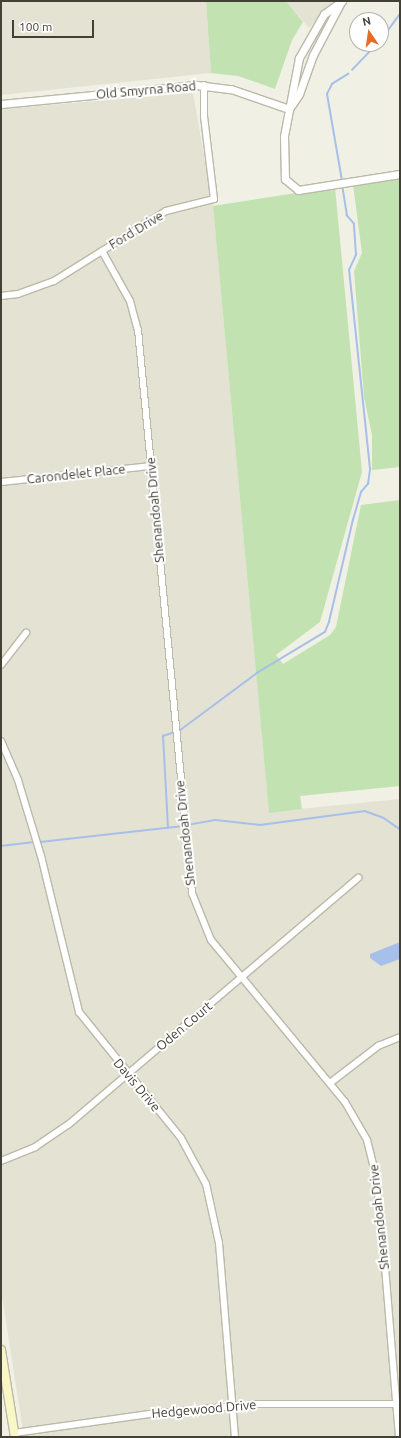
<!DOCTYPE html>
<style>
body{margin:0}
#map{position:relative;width:401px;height:1438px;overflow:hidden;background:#f1f0e5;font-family:Ubuntu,sans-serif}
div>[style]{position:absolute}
.residential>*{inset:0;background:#e4e2d3}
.green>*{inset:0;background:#c2e2b1}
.water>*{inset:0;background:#a6c0e9}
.stream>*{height:1.5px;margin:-0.75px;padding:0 0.75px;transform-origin:0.75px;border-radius:0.75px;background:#a6c0e9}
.roads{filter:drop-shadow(1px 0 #bbb9a8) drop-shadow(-1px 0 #bbb9a8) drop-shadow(0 1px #bbb9a8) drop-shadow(0 -1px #bbb9a8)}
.minor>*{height:6px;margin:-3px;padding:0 3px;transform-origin:3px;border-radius:3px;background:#fff}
.tertiary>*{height:7px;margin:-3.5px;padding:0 3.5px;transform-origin:3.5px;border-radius:3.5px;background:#fff}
.secondary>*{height:8px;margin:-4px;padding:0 4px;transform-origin:4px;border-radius:4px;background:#f9f7c6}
span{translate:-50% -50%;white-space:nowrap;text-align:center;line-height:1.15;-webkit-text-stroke:4px #fff;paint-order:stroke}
.street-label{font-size:13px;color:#434035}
.frame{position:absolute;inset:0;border:2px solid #434035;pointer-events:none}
.north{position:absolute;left:349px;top:12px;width:40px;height:40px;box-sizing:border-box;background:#fff;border:1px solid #b4b3ae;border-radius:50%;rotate:347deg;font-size:11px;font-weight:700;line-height:16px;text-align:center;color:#434035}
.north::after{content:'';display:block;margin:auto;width:14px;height:18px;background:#e76b26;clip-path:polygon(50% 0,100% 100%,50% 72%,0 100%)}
.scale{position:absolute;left:12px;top:20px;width:82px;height:18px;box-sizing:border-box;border:2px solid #434035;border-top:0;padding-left:5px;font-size:12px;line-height:14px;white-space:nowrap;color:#434035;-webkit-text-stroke:3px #fff;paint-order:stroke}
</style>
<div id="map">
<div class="residential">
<div style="clip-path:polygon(1px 1px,206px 1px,211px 73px,1px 95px)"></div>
<div style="clip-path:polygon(286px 1px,334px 1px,309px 28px)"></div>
<div style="clip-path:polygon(193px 93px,213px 206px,269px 812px,400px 799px,400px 1437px,24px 1437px,1px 1290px,1px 109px)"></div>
</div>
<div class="green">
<div style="clip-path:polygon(206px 1px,286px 1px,303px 22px,292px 40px,275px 89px,238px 76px,211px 73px)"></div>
<div style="clip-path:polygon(400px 177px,400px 467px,372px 470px,372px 435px,364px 397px,354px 271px,362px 253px,353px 184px)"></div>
<div style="clip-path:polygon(335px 187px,362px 472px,320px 622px,276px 655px,283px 664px,330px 635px,336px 627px,361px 505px,400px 500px,400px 786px,300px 796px,302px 809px,269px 813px,213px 206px)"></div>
</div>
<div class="water">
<div style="clip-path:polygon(400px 942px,400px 959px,381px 966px,370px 958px,370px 954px)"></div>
</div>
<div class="stream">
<div style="left:381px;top:40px;width:32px;rotate:-54deg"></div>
<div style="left:352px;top:70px;width:36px;rotate:-46deg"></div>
<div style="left:342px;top:181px;width:88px;rotate:-99.8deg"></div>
<div style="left:327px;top:94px;width:11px;rotate:-63deg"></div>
<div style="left:332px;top:84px;width:19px;rotate:-32deg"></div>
<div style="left:179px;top:731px;width:97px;rotate:-36.6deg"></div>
<div style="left:257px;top:673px;width:79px;rotate:-31.1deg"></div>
<div style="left:325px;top:632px;width:11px;rotate:-68deg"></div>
<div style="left:329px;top:622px;width:105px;rotate:-76.8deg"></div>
<div style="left:353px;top:520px;width:29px;rotate:-74deg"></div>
<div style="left:361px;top:492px;width:11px;rotate:-49deg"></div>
<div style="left:368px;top:484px;width:15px;rotate:-82deg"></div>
<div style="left:370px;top:469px;width:200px;rotate:-96deg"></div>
<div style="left:349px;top:270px;width:17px;rotate:-65deg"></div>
<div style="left:356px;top:255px;width:31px;rotate:-94deg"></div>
<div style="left:354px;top:224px;width:11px;rotate:-131deg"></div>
<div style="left:347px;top:216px;width:31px;rotate:-99deg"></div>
<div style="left:187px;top:825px;width:29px;rotate:-10deg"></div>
<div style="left:216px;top:820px;width:44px;rotate:6.5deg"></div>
<div style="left:260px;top:825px;width:106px;rotate:-7.6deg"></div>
<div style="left:365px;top:811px;width:20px;rotate:20deg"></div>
<div style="left:384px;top:818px;width:19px;rotate:35deg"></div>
<div style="left:168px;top:828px;width:92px;rotate:-93.1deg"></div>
<div style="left:163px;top:736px;width:13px;rotate:-18deg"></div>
<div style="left:40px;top:842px;width:144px;rotate:-6.4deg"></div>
<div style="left:1px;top:846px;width:33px;rotate:-7deg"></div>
</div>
<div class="roads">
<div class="minor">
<div style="left:102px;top:251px;width:57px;rotate:60.8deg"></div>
<div style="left:130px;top:301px;width:30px;rotate:75deg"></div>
<div style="left:138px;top:330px;width:566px;rotate:84.52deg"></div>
<div style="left:192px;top:893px;width:51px;rotate:68deg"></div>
<div style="left:211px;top:940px;width:210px;rotate:50.4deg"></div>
<div style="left:345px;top:1102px;width:44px;rotate:59.9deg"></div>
<div style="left:367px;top:1140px;width:37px;rotate:76deg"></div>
<div style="left:376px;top:1176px;width:54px;rotate:83.7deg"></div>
<div style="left:382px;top:1230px;width:208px;rotate:85.3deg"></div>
<div style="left:1px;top:296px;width:17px;rotate:-7deg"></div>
<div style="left:18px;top:294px;width:38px;rotate:-20deg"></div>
<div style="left:54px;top:281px;width:132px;rotate:-32deg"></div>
<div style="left:166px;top:211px;width:49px;rotate:-14deg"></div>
<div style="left:214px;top:199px;width:84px;rotate:-96.9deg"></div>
<div style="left:204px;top:116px;width:31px;rotate:-90deg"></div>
<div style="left:1px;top:482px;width:151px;rotate:-6.1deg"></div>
<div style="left:1px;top:665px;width:41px;rotate:-52deg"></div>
<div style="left:1px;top:741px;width:43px;rotate:66.4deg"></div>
<div style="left:18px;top:780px;width:79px;rotate:73.2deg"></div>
<div style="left:41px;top:856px;width:161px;rotate:76.3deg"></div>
<div style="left:79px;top:1012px;width:162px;rotate:51deg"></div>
<div style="left:181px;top:1138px;width:52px;rotate:61.5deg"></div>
<div style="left:206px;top:1184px;width:60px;rotate:77.6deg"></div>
<div style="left:219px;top:1243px;width:195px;rotate:85.3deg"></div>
<div style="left:330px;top:1083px;width:61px;rotate:-37.6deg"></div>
<div style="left:378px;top:1046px;width:24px;rotate:-22deg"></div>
<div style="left:1px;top:1161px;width:37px;rotate:-22deg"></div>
<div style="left:35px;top:1147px;width:41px;rotate:-34.1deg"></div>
<div style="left:69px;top:1124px;width:380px;rotate:-40.4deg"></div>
<div style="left:14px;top:1433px;width:137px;rotate:-8deg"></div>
<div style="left:150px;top:1414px;width:108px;rotate:-5.3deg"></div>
<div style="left:258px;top:1404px;width:137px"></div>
</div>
<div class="tertiary">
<div style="left:342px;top:1px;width:22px;rotate:144deg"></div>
<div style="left:324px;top:14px;width:51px;rotate:119.6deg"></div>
<div style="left:299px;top:58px;width:79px;rotate:100.9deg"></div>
<div style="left:284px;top:136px;width:43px;rotate:88.7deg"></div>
<div style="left:285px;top:179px;width:17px;rotate:40deg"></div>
<div style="left:298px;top:190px;width:103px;rotate:-8.9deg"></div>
<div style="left:1px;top:104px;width:196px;rotate:-5.6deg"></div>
<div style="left:196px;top:85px;width:35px;rotate:7deg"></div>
<div style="left:231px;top:89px;width:61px;rotate:19deg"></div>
<div style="left:289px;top:109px;width:18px;rotate:-56deg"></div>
<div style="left:299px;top:94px;width:41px;rotate:-70.3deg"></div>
<div style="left:313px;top:55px;width:60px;rotate:-62.2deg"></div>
</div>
<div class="secondary">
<div style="left:1px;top:1350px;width:88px;rotate:80.9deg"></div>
</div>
</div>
<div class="street-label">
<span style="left:146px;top:90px;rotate:-5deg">Old Smyrna Road</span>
<span style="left:136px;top:230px;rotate:-31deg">Ford Drive</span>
<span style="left:76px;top:474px;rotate:-6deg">Carondelet Place</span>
<span style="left:155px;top:510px;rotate:-95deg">Shenandoah Drive</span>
<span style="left:185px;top:833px;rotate:-96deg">Shenandoah Drive</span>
<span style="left:184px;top:1026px;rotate:-40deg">Oden Court</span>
<span style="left:137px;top:1085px;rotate:50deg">Davis Drive</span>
<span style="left:379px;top:1217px;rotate:-96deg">Shenandoah Drive</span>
<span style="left:204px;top:1409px;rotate:-5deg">Hedgewood Drive</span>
</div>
<div class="frame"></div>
<div class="north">N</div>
<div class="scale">100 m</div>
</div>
